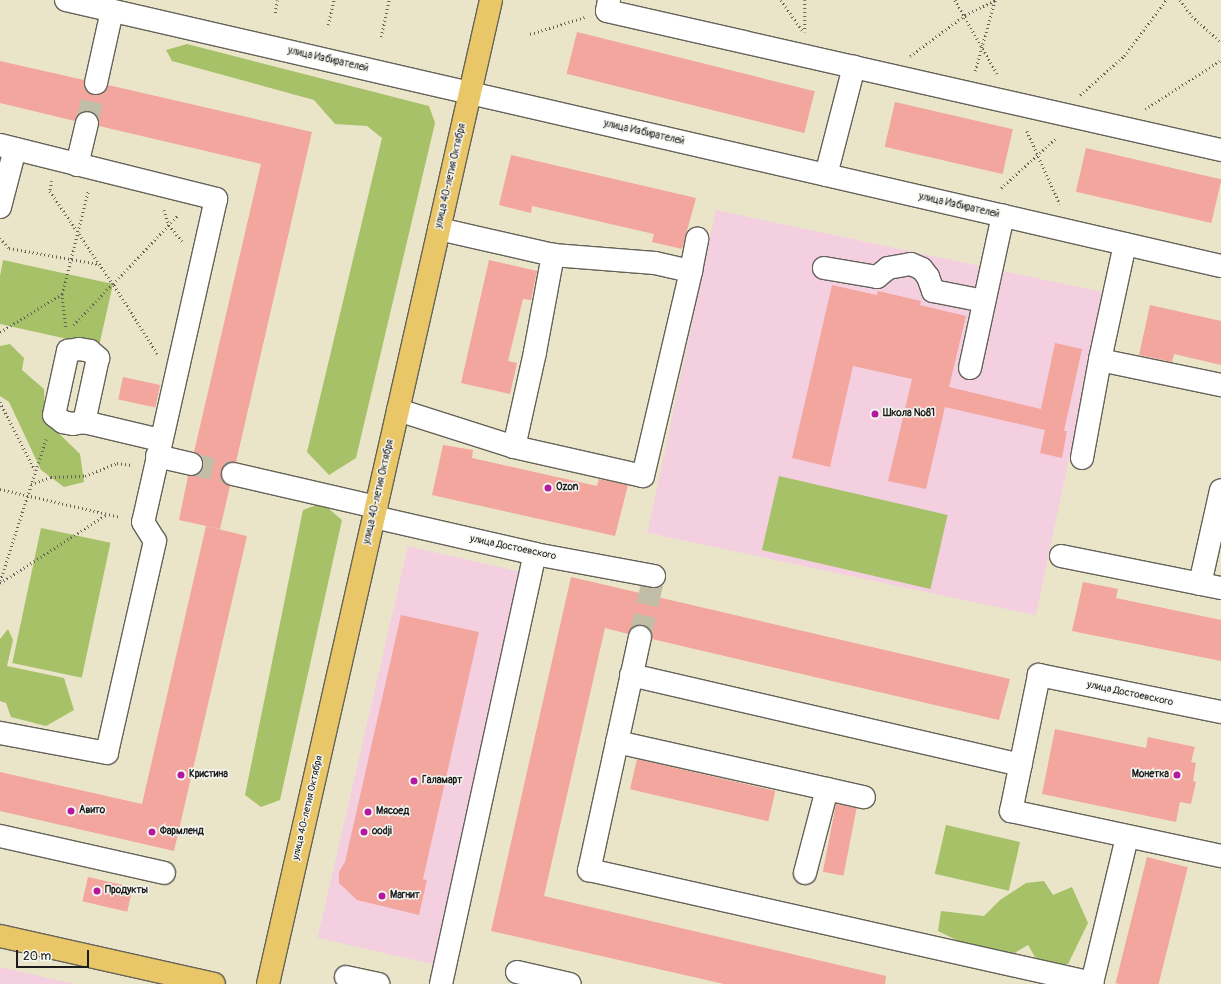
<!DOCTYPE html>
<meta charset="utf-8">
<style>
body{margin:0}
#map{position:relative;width:1221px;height:984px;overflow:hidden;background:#eae5c9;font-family:Pangolin,sans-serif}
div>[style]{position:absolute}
.built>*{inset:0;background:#f3cfe0;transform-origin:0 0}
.green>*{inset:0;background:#a6c168;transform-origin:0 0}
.building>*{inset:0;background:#f2a69e;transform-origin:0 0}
.minor-tunnel>*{height:22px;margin-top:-11px;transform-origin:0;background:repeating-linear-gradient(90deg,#c1bda6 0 22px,transparent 0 33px)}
.path>*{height:2.5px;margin-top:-1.25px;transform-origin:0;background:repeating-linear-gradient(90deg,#646259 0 1px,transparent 0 4px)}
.roads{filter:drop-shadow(1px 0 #646259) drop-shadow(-1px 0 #646259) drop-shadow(0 1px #646259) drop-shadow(0 -1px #646259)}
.minor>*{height:22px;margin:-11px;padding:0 11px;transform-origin:11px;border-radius:11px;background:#fff}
.major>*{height:22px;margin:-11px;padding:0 11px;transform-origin:11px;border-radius:11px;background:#e9c769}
.dots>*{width:11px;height:11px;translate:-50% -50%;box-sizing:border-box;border:2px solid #f6f6f2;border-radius:50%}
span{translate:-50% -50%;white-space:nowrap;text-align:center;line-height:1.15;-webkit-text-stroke:3px #f6f6f2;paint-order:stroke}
.street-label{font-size:10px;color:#1c1c1c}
.poi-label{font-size:10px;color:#1c1c1c;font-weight:700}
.left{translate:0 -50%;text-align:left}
.right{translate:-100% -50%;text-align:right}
.scale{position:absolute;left:16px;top:950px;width:73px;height:18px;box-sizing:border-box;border:2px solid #1c1c1c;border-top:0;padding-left:5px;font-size:12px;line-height:14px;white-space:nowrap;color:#1c1c1c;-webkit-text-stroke:3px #f6f6f2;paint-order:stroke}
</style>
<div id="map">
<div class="built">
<div style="left:716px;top:210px;width:397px;height:330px;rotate:12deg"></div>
<div style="left:408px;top:546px;width:119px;height:402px;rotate:13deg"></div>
<div style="clip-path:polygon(0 967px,75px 984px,0 984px)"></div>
</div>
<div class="green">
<div style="clip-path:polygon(187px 44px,429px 106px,435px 123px,356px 458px,329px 475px,307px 452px,382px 138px,367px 126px,335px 124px,314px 100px,172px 61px,166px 50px)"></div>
<div style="clip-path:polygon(3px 260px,113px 284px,99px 346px,0 324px,0 276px)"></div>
<div style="clip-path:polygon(10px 344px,24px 358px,22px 370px,44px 389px,45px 420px,80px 454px,84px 482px,64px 487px,41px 470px,9px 402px,0 396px,0 346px)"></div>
<div style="left:779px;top:476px;width:173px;height:76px;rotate:13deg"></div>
<div style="clip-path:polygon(322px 503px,342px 520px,280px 800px,261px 807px,245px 795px,303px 510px)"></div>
<div style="left:41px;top:528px;width:71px;height:138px;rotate:12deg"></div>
<div style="clip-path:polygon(8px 629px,13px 640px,7px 666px,64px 678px,74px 710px,46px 726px,11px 717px,6px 703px,0 701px,0 639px)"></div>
<div style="left:946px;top:825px;width:76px;height:50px;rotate:13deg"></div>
<div style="clip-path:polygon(1044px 881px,1053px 895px,1072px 887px,1088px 923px,1068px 964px,1039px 964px,1028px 945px,1006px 958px,981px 952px,938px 931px,941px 911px,984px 916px,1000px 900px,1026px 883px)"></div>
</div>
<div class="building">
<div style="left:577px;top:32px;width:245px;height:43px;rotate:14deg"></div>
<div style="clip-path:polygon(0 61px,84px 80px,84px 87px,93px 95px,100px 95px,108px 85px,312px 132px,236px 462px,224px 465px,221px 472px,224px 483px,230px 486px,220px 529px,179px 520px,188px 476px,200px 473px,203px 466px,200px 455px,194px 452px,261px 164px,99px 126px,96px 114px,90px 111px,78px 114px,75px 121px,0 103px)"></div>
<div style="left:895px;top:102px;width:121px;height:46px;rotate:13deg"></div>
<div style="left:1086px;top:148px;width:139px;height:45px;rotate:13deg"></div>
<div style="clip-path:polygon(511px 155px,696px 198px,682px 249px,652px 242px,654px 234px,532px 206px,531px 213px,499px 205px)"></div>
<div style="clip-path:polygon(489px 260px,537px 271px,531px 300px,523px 299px,508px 361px,517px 363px,510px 394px,461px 383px)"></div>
<div style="clip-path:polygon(832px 285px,877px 295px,878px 291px,921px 301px,920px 305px,966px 316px,949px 387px,1041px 409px,1055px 343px,1082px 349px,1064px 431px,1067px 431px,1062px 458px,1040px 453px,1045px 430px,945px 407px,926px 489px,888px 481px,912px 379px,853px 366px,830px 467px,792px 458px)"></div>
<div style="clip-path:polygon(1150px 305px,1221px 321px,1221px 365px,1174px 354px,1172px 362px,1139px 355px)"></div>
<div style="left:123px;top:377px;width:38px;height:23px;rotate:12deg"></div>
<div style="clip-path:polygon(443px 445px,473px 450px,472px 458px,597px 486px,599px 479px,628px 485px,615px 536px,432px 495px)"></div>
<div style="clip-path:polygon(206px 526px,247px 536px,174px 851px,0 811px,0 772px,142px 804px)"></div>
<div style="clip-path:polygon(571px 577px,1010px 679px,999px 720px,652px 639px,652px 633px,643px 625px,636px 625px,628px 634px,605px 628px,544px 896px,886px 976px,885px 984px,724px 984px,491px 931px)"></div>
<div style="clip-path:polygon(1083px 582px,1118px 589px,1116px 598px,1221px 620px,1221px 661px,1072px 631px)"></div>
<div style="clip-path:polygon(401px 615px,479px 632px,423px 879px,427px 880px,419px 915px,357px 900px,339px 883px,339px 872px,345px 862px)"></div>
<div style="clip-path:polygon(1055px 729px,1146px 748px,1148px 737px,1195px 747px,1191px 762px,1196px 763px,1193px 781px,1196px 782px,1191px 804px,1180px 802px,1176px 822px,1042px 794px)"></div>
<div style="left:637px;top:759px;width:142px;height:31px;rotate:13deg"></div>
<div style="left:836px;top:804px;width:21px;height:69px;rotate:11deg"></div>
<div style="left:1147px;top:857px;width:42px;height:130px;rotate:14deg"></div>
<div style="left:88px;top:877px;width:46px;height:25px;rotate:13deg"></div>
</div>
<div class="minor-tunnel">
<div style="left:87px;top:123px;width:41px;rotate:-77.3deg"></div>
<div style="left:191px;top:464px;width:43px;rotate:13.4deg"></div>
<div style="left:640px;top:637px;width:63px;rotate:-77.1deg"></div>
</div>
<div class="path">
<div style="left:781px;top:0;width:38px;rotate:55deg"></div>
<div style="left:805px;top:0;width:32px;rotate:90deg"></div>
<div style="left:955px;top:0;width:86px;rotate:60.2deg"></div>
<div style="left:1180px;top:0;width:20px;rotate:53deg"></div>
<div style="left:1192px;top:16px;width:39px;rotate:42deg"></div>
<div style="left:275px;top:13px;width:13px;rotate:-81deg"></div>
<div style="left:328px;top:25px;width:26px;rotate:-77deg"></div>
<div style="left:530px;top:34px;width:58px;rotate:-17.2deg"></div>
<div style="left:381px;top:37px;width:38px;rotate:-78deg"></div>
<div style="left:910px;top:56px;width:69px;rotate:-36.7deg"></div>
<div style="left:965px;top:15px;width:34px;rotate:-26deg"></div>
<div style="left:975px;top:71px;width:74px;rotate:-74.3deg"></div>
<div style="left:1080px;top:95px;width:59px;rotate:-41.6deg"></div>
<div style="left:1124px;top:56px;width:70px;rotate:-53.1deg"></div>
<div style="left:1145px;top:109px;width:90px;rotate:-32.8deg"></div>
<div style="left:1027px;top:131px;width:80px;rotate:65.7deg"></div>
<div style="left:52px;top:181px;width:10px;rotate:101deg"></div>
<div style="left:50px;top:191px;width:112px;rotate:55.9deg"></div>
<div style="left:113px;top:284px;width:57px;rotate:133.6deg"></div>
<div style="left:1001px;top:188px;width:76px;rotate:-42.3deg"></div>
<div style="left:164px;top:210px;width:16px;rotate:72deg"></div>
<div style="left:169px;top:225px;width:21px;rotate:51deg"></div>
<div style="left:0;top:238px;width:13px;rotate:48deg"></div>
<div style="left:9px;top:248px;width:91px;rotate:10.1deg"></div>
<div style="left:62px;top:294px;width:35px;rotate:83deg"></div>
<div style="left:0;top:332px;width:73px;rotate:-31.5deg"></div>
<div style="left:62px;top:294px;width:106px;rotate:-75.8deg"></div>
<div style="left:157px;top:354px;width:83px;rotate:-122.2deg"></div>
<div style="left:113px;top:284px;width:96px;rotate:-46.7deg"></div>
<div style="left:0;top:402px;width:76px;rotate:62.8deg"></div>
<div style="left:31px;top:484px;width:21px;rotate:-19deg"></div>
<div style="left:51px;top:477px;width:34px;rotate:-2deg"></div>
<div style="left:85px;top:476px;width:35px;rotate:-22deg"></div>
<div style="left:117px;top:463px;width:15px;rotate:8deg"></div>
<div style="left:0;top:489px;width:123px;rotate:13.1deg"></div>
<div style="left:0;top:581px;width:149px;rotate:-72.1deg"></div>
<div style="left:0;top:583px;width:127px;rotate:-32.8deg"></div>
</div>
<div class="roads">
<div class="minor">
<div style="left:66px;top:0;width:1185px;rotate:12.97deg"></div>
<div style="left:609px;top:0;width:11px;rotate:100deg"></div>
<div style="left:607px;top:11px;width:630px;rotate:12.76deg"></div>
<div style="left:96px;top:83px;width:74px;rotate:-77.5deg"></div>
<div style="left:0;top:145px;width:223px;rotate:14deg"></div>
<div style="left:216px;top:199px;width:331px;rotate:102.7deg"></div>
<div style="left:143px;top:522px;width:22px;rotate:58deg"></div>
<div style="left:155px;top:541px;width:217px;rotate:102.8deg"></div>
<div style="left:107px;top:753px;width:109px;rotate:-169.4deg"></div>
<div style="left:77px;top:165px;width:43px;rotate:-76.6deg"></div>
<div style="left:826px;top:175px;width:112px;rotate:-75.5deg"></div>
<div style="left:0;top:207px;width:60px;rotate:-75.5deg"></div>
<div style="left:439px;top:229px;width:117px;rotate:12.8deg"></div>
<div style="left:553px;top:255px;width:102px;rotate:4.5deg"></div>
<div style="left:655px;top:263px;width:37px;rotate:13deg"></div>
<div style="left:691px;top:271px;width:33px;rotate:-79deg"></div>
<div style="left:1125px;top:244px;width:119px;rotate:102.2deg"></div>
<div style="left:1100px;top:360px;width:124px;rotate:11.7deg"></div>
<div style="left:824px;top:268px;width:54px;rotate:9.6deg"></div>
<div style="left:877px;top:277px;width:14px;rotate:-39deg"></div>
<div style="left:888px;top:268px;width:23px;rotate:-10deg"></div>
<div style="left:911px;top:264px;width:12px;rotate:24deg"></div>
<div style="left:922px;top:269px;width:10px;rotate:53deg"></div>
<div style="left:928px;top:277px;width:15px;rotate:70deg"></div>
<div style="left:933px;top:291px;width:52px;rotate:11.1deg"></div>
<div style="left:79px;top:349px;width:11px;rotate:10deg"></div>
<div style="left:90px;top:351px;width:11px;rotate:41deg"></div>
<div style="left:98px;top:358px;width:66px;rotate:102.3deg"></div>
<div style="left:84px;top:422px;width:11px;rotate:170deg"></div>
<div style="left:73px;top:424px;width:10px;rotate:-169deg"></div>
<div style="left:63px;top:422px;width:11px;rotate:-142deg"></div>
<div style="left:54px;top:415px;width:66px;rotate:-77.7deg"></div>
<div style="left:68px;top:351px;width:11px;rotate:-10deg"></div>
<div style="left:970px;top:368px;width:156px;rotate:-77.8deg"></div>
<div style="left:398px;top:410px;width:122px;rotate:17.7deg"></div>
<div style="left:514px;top:447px;width:132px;rotate:12.7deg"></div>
<div style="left:643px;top:476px;width:211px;rotate:-76.8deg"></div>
<div style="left:84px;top:422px;width:78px;rotate:13.3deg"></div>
<div style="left:514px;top:447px;width:97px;rotate:-77.5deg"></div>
<div style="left:535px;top:352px;width:99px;rotate:-79.5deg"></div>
<div style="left:157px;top:456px;width:35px;rotate:13deg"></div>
<div style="left:1082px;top:458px;width:100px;rotate:-79.6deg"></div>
<div style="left:233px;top:474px;width:147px;rotate:13deg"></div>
<div style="left:374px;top:517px;width:165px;rotate:12.9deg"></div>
<div style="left:535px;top:554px;width:121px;rotate:10.5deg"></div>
<div style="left:1061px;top:556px;width:163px;rotate:11.3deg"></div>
<div style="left:1200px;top:584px;width:96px;rotate:-77.4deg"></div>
<div style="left:640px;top:637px;width:239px;rotate:102.3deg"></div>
<div style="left:589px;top:870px;width:516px;rotate:12.66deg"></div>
<div style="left:1092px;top:983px;width:150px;rotate:-76.5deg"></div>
<div style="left:631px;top:675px;width:400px;rotate:13deg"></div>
<div style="left:1221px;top:712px;width:186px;rotate:-168.5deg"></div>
<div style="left:1039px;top:675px;width:139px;rotate:101.6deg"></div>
<div style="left:1011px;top:811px;width:215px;rotate:12.1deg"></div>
<div style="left:617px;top:742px;width:253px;rotate:12.6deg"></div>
<div style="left:0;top:836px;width:168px;rotate:12.7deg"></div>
<div style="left:805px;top:873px;width:87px;rotate:-75.3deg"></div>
<div style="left:517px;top:972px;width:54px;rotate:12.8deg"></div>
<div style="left:346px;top:977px;width:33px;rotate:12deg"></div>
<div style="left:441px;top:984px;width:440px;rotate:-77.7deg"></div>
</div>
<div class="major">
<div style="left:0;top:936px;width:219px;rotate:12.6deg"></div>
<div style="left:268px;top:984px;width:1009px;rotate:-77.23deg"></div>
</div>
</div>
<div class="dots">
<div style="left:875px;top:414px;background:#b5179e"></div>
<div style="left:548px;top:488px;background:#b5179e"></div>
<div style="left:181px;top:775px;background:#b5179e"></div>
<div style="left:1177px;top:775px;background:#b5179e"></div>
<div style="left:414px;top:781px;background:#b5179e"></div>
<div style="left:71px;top:811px;background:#b5179e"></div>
<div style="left:368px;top:812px;background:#b5179e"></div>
<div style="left:152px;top:832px;background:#b5179e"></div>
<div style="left:364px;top:832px;background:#b5179e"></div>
<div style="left:97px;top:891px;background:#b5179e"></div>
<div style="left:382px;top:896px;background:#b5179e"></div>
</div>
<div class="street-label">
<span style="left:328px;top:60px;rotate:13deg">улица Избирателей</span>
<span style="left:644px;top:133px;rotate:13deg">улица Избирателей</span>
<span style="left:451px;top:176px;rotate:-77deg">улица 40-летия Октября</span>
<span style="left:959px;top:206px;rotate:13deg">улица Избирателей</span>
<span style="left:379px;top:492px;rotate:-77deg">улица 40-летия Октября</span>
<span style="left:513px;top:548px;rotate:12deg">улица Достоевского</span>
<span style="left:1130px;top:694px;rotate:12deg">улица Достоевского</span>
<span style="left:308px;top:808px;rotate:-77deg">улица 40-летия Октября</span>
</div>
<div class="poi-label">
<span class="left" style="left:883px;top:414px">Школа №81</span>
<span class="left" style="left:556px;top:488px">Ozon</span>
<span class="left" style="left:189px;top:775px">Кристина</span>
<span class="right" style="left:1169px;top:775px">Монетка</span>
<span class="left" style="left:422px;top:781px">Галамарт</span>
<span class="left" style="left:79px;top:811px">Авито</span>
<span class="left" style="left:376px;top:812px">Мясоед</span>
<span class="left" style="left:160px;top:832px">Фармленд</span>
<span class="left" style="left:372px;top:832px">oodji</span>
<span class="left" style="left:105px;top:891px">Продукты</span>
<span class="left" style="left:390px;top:896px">Магнит</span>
</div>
<div class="scale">20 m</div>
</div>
